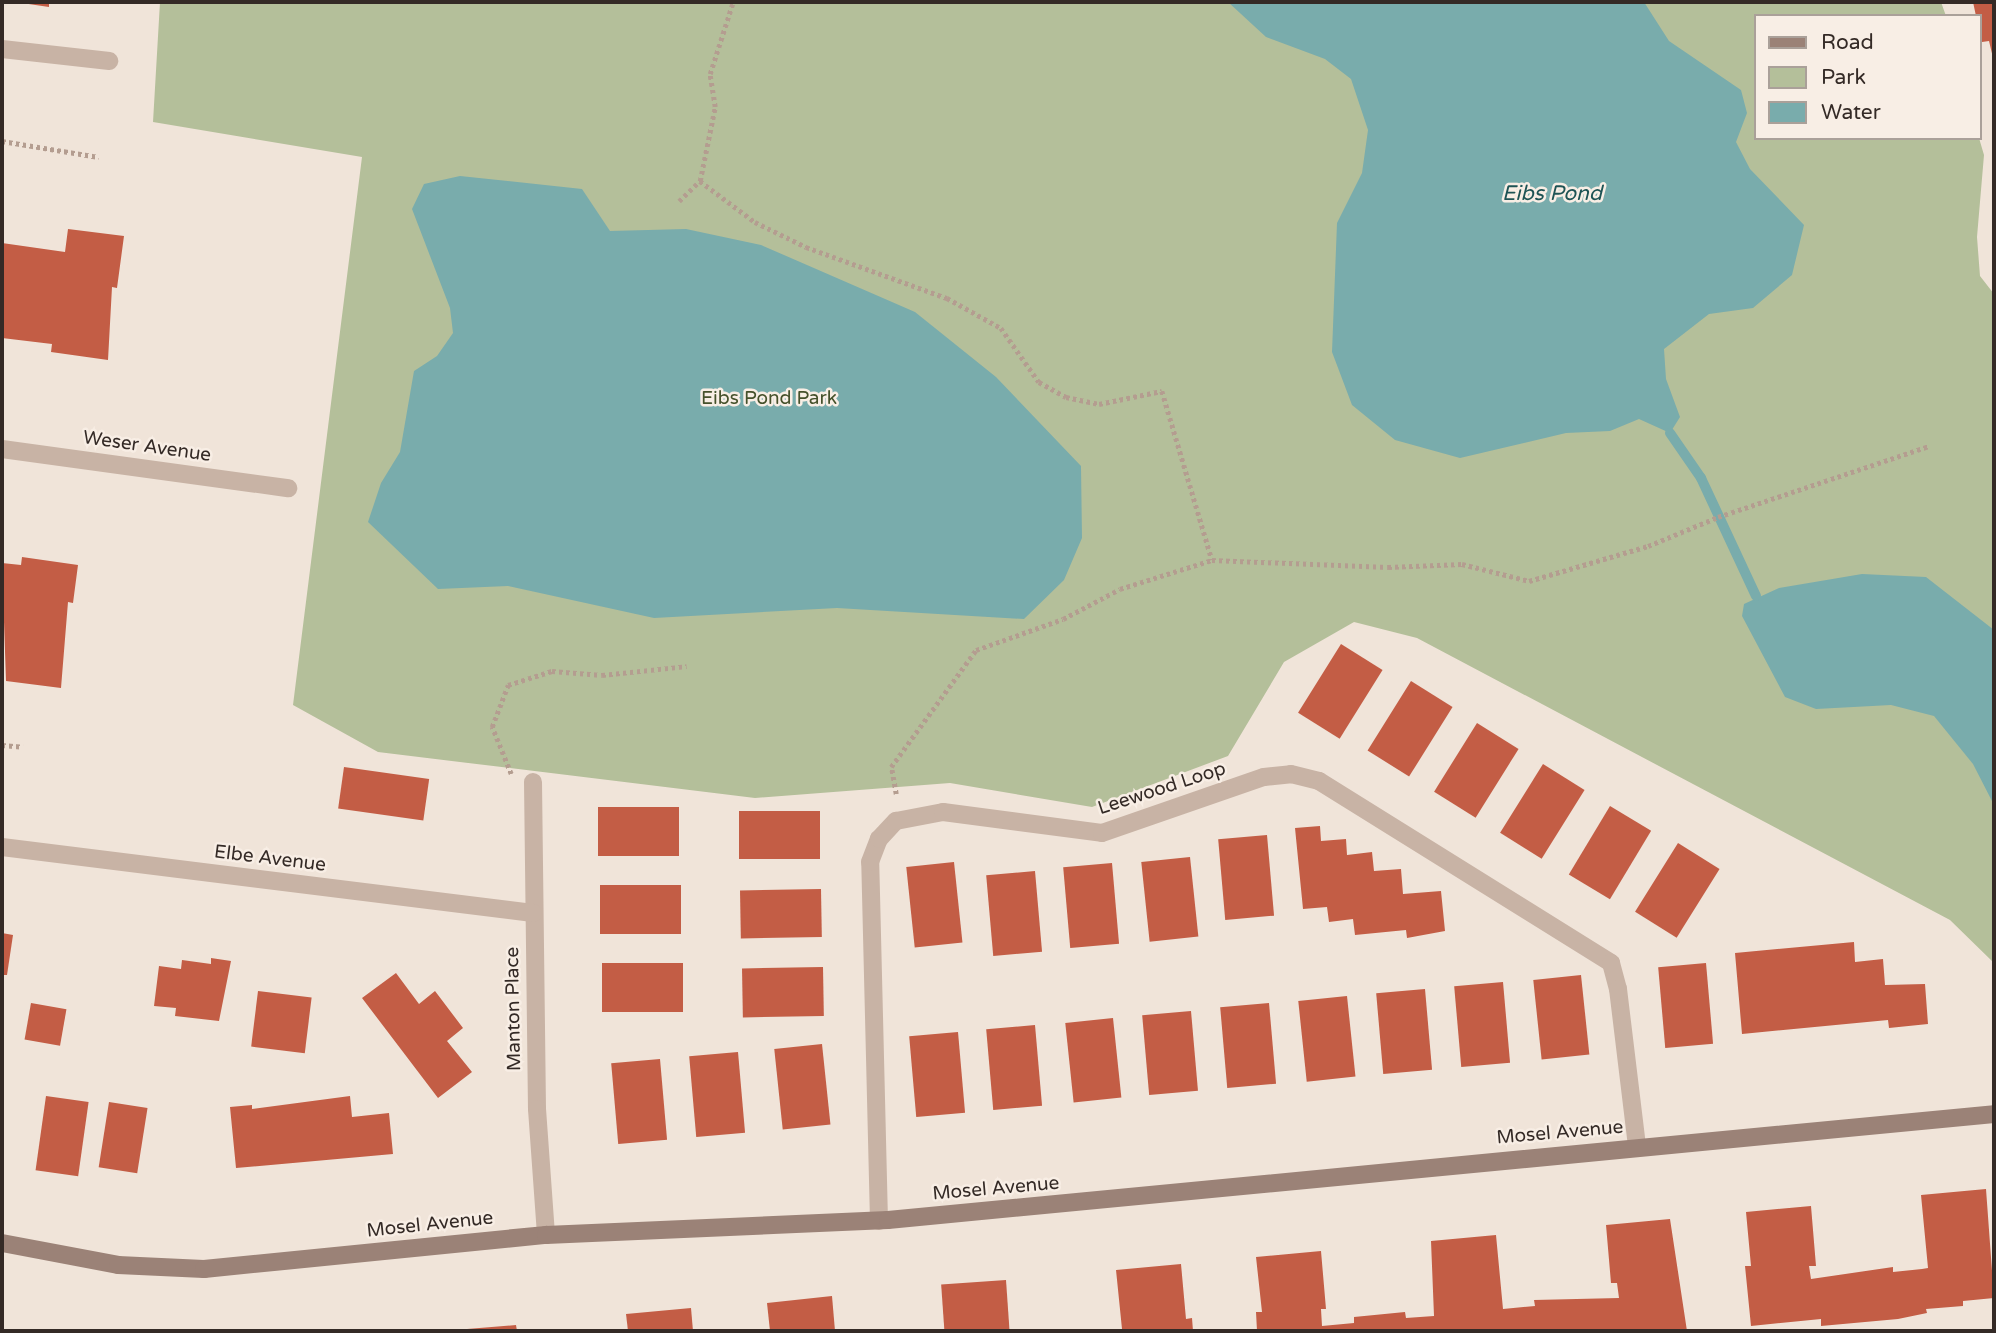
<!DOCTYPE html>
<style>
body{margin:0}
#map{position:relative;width:1996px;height:1333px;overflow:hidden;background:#f0e4d9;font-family:"Varela Round",sans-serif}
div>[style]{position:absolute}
.green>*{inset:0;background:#b4bf9a}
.water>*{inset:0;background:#79acac}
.stream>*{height:10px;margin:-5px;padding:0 5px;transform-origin:5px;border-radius:5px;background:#79acac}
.building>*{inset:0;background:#c35d45;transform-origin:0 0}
.path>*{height:4.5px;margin-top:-2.25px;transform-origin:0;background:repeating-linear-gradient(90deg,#b49d90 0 3.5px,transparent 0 7px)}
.street>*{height:18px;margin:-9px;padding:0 9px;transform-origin:9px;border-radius:9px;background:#c8b3a5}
.secondary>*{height:18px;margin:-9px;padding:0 9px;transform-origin:9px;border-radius:9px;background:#9b8277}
span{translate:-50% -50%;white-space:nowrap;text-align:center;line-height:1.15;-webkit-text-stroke:5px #f8eee5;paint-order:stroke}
.park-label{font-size:19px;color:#45512b}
.street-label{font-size:19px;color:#342a26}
.water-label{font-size:21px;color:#1d5354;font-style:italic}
.frame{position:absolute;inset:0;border:4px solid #342a26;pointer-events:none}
.legend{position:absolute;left:1754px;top:14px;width:228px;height:126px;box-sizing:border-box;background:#f8eee5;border:2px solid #aaa099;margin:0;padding:9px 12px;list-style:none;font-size:21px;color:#342a26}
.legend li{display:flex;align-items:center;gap:14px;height:35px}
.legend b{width:35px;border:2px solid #aaa099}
</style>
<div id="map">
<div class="green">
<div style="clip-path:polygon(160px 2px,1941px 2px,1946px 16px,1756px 16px,1756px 138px,1979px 138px,1984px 155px,1977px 237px,1980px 276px,1994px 294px,1994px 963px,1950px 920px,1417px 638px,1354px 622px,1284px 662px,1228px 756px,1092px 807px,950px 783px,755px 798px,378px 752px,293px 705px,362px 157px,153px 122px)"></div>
</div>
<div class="water">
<div style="clip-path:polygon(1228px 2px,1644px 2px,1669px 41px,1741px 90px,1747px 113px,1736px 142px,1750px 169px,1804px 225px,1792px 275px,1753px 308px,1709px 314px,1664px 349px,1666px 379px,1680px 417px,1670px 433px,1639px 419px,1610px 431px,1566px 433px,1460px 458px,1395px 440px,1352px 405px,1332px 352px,1337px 223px,1362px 173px,1368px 130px,1351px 79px,1325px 59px,1266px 37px)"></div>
<div style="clip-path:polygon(460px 176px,582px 189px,610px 231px,686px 229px,761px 245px,915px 312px,996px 377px,1081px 466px,1082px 538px,1064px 580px,1024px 619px,837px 608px,654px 618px,508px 586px,438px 589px,368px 522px,381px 483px,400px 452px,414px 371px,437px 356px,453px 333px,450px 308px,412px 209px,424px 184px)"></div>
<div style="clip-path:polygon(1862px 574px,1926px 577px,1994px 630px,1994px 805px,1973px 764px,1934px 716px,1891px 705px,1816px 709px,1785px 697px,1742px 616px,1744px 604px,1779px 588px)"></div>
</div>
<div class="stream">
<div style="left:1670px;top:433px;width:55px;rotate:55.4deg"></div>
<div style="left:1701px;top:478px;width:130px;rotate:65deg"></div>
</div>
<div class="building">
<div style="clip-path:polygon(15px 2px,49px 2px,49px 7px)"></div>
<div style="clip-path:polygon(1973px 2px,1994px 2px,1994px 62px,1989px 41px,1982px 42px,1980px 16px,1976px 16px)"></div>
<div style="clip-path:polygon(68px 229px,124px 236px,117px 288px,112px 287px,108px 360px,51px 352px,52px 344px,2px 338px,2px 243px,65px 252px)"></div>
<div style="clip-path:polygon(22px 557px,78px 565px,73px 603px,68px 602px,61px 688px,6px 681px,2px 563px,21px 565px)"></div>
<div style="left:1341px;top:644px;width:49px;height:81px;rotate:32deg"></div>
<div style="left:1411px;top:681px;width:49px;height:82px;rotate:32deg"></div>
<div style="left:1477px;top:723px;width:49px;height:81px;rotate:32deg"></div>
<div style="left:1543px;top:764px;width:49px;height:81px;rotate:32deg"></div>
<div style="left:344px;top:767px;width:86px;height:42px;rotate:8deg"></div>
<div style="left:1610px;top:806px;width:48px;height:80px;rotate:31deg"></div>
<div style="left:679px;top:807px;width:49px;height:81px;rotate:90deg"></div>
<div style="left:820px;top:811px;width:48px;height:81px;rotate:90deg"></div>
<div style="clip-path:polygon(1320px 826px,1321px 841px,1346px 839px,1347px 855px,1372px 852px,1374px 871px,1401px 869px,1403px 894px,1441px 891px,1445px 931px,1407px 938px,1406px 930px,1355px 935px,1353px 919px,1329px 922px,1327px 907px,1303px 909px,1295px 828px)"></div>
<div style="left:1267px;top:835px;width:81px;height:49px;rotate:85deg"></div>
<div style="left:1678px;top:843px;width:49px;height:81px;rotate:32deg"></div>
<div style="left:1190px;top:857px;width:80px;height:49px;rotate:84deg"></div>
<div style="left:954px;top:862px;width:81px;height:48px;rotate:84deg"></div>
<div style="left:1112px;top:863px;width:81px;height:49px;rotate:85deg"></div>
<div style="left:1035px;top:871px;width:81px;height:49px;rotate:85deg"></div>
<div style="left:681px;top:885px;width:49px;height:81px;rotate:90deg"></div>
<div style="left:821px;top:889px;width:48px;height:81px;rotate:89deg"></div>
<div style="clip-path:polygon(2px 933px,13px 935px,7px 975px,2px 975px)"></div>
<div style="clip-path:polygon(1854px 942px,1855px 962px,1883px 959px,1885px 985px,1925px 984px,1928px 1024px,1889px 1028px,1888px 1020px,1742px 1034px,1735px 953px)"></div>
<div style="clip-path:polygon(211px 958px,231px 961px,219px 1021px,175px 1016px,176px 1008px,154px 1006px,159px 966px,181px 969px,182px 960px,211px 964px)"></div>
<div style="left:683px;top:963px;width:49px;height:81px;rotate:90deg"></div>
<div style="left:1706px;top:963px;width:81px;height:48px;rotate:85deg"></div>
<div style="left:823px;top:967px;width:49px;height:81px;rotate:89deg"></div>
<div style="clip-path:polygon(396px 973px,419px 1004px,435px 991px,463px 1028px,447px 1041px,472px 1072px,438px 1098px,362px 998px)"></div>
<div style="left:1581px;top:975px;width:80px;height:48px;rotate:84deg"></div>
<div style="left:1503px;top:982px;width:81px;height:49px;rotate:85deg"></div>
<div style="left:1425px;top:989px;width:81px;height:49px;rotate:85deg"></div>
<div style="left:258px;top:991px;width:54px;height:56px;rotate:7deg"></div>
<div style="left:1347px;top:996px;width:81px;height:49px;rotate:84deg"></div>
<div style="left:31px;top:1003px;width:36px;height:37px;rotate:10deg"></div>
<div style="left:1269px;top:1003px;width:81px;height:49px;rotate:85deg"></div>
<div style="left:1191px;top:1011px;width:80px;height:49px;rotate:85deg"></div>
<div style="left:1113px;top:1018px;width:80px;height:48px;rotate:84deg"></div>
<div style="left:1035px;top:1025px;width:81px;height:49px;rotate:85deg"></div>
<div style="left:958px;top:1032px;width:81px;height:49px;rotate:85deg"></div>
<div style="left:822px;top:1044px;width:81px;height:48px;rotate:84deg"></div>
<div style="left:738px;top:1052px;width:81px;height:49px;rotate:85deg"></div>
<div style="left:660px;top:1059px;width:81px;height:49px;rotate:85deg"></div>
<div style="left:46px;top:1096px;width:43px;height:75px;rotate:8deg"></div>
<div style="clip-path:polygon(350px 1096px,352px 1117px,389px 1113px,393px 1154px,236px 1168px,230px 1107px,252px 1105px,252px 1109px)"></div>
<div style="left:109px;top:1102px;width:39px;height:66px;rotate:9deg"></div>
<div style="clip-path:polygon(1986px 1189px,1994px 1298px,1963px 1301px,1963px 1306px,1926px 1309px,1927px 1313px,1898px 1319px,1821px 1326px,1821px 1319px,1751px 1326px,1745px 1266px,1751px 1266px,1746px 1212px,1811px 1206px,1816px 1266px,1809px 1266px,1811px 1279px,1893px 1267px,1893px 1272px,1922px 1269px,1928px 1268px,1921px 1195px)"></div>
<div style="clip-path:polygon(1670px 1219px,1687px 1331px,1257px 1331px,1256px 1312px,1262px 1312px,1256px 1257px,1321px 1251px,1326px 1309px,1321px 1309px,1322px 1326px,1354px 1323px,1354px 1317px,1405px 1312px,1406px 1318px,1434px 1316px,1431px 1241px,1496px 1235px,1503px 1309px,1535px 1306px,1534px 1300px,1619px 1298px,1617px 1283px,1611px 1283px,1606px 1225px)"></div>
<div style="clip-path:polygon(1181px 1264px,1186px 1319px,1192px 1318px,1193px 1331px,1122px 1329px,1116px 1270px)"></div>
<div style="left:1006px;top:1280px;width:51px;height:65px;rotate:86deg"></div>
<div style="clip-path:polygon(832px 1296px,835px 1331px,770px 1331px,767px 1303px)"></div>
<div style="clip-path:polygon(691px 1308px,693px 1331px,628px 1331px,626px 1314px)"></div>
<div style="clip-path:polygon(516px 1325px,517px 1331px,467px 1331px,467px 1329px)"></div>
</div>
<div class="path">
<div style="left:2px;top:141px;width:98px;rotate:9.4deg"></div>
<div style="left:700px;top:181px;width:69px;rotate:36.7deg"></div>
<div style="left:755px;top:222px;width:57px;rotate:26.1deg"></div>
<div style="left:806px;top:247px;width:150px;rotate:19.9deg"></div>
<div style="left:947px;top:298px;width:62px;rotate:29.1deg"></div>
<div style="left:1001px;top:328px;width:66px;rotate:54.9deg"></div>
<div style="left:1039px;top:382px;width:31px;rotate:29deg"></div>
<div style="left:1066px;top:397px;width:34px;rotate:12deg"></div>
<div style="left:1099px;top:404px;width:64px;rotate:-11.7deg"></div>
<div style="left:1162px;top:391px;width:176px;rotate:73.5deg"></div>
<div style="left:1212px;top:560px;width:176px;rotate:2.3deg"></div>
<div style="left:1388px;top:567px;width:74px;rotate:-2.3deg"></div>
<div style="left:1462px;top:564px;width:69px;rotate:14.2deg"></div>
<div style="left:1529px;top:581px;width:124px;rotate:-16.4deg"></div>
<div style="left:1648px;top:546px;width:76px;rotate:-22.5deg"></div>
<div style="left:1718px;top:517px;width:223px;rotate:-18.6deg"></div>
<div style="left:679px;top:201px;width:29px;rotate:-44deg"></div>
<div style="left:700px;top:181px;width:76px;rotate:-78.5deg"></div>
<div style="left:715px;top:107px;width:33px;rotate:-99deg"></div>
<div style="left:710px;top:74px;width:76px;rotate:-72.3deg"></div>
<div style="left:2px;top:745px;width:21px;rotate:5deg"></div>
<div style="left:511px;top:774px;width:51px;rotate:-112deg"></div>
<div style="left:492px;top:727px;width:45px;rotate:-69.1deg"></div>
<div style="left:508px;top:685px;width:46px;rotate:-17.7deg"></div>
<div style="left:552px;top:671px;width:50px;rotate:4.6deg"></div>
<div style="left:602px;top:675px;width:85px;rotate:-6deg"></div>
<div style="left:896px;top:794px;width:27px;rotate:-100deg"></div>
<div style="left:891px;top:767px;width:145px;rotate:-54deg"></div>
<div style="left:976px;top:650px;width:92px;rotate:-19.6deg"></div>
<div style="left:1063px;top:619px;width:64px;rotate:-27.8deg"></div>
<div style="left:1120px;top:589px;width:96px;rotate:-17.5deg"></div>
</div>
<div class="street">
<div style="left:2px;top:49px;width:108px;rotate:6.4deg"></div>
<div style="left:2px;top:449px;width:289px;rotate:7.8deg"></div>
<div style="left:533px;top:782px;width:327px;rotate:89.3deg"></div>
<div style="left:537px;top:1109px;width:126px;rotate:85.9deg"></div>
<div style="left:2px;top:847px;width:535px;rotate:7.09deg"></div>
<div style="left:879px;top:1221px;width:359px;rotate:-91.4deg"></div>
<div style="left:870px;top:862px;width:25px;rotate:-69deg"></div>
<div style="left:879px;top:839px;width:25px;rotate:-47deg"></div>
<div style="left:896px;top:821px;width:48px;rotate:-10.8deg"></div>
<div style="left:943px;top:812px;width:160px;rotate:7.5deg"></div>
<div style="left:1102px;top:833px;width:171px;rotate:-19.1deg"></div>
<div style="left:1264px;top:777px;width:27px;rotate:-6deg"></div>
<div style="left:1291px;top:774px;width:29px;rotate:14deg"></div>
<div style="left:1319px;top:781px;width:344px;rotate:31.9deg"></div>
<div style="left:1611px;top:963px;width:27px;rotate:75deg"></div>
<div style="left:1618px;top:989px;width:159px;rotate:83.1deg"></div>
</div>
<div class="secondary">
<div style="left:2px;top:1243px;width:118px;rotate:10.7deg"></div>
<div style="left:118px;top:1265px;width:86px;rotate:2.7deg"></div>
<div style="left:204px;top:1269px;width:344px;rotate:-5.7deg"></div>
<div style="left:546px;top:1235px;width:342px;rotate:-2.5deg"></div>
<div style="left:888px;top:1220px;width:1111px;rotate:-5.47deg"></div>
</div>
<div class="park-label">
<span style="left:769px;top:399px">Eibs Pond Park</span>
</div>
<div class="street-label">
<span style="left:147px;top:447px;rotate:8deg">Weser Avenue</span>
<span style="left:1162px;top:789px;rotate:-18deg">Leewood Loop</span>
<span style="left:270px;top:859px;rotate:7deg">Elbe Avenue</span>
<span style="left:514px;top:1009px;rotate:-91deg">Manton Place</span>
<span style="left:1560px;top:1133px;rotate:-5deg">Mosel Avenue</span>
<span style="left:996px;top:1189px;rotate:-5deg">Mosel Avenue</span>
<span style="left:430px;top:1225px;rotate:-6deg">Mosel Avenue</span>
</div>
<div class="water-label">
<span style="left:1552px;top:194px">Eibs Pond</span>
</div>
<div class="frame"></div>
<ul class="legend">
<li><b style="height:9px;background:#9b8277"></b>Road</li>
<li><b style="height:19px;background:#b4bf9a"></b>Park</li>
<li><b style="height:19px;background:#79acac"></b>Water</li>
</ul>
</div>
